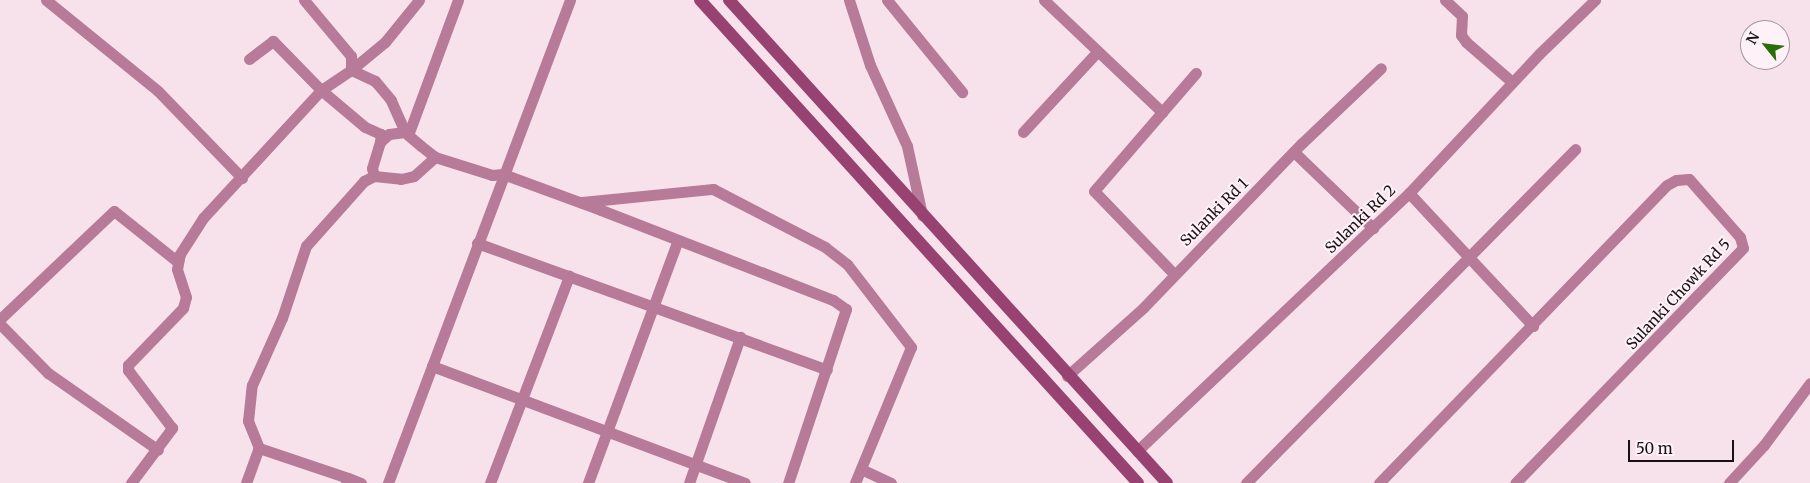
<!DOCTYPE html>
<style>
body{margin:0}
#map{position:relative;width:1810px;height:483px;overflow:hidden;background:#f7e2eb;font-family:Merriweather,serif}
div>[style]{position:absolute}
.minor>*{height:11px;margin:-5.5px;padding:0 5.5px;transform-origin:5.5px;border-radius:5.5px;background:#b77a98}
.secondary>*{height:12px;margin:-6px;padding:0 6px;transform-origin:6px;border-radius:6px;background:#984271}
span{translate:-50% -50%;white-space:nowrap;text-align:center;line-height:1.15;-webkit-text-stroke:4px #fef2f8;paint-order:stroke}
.street-label{font-size:15px;color:#191215}
.north{position:absolute;left:1740px;top:20px;width:50px;height:50px;box-sizing:border-box;background:#fef2f8;border:1px solid #a2989d;border-radius:50%;rotate:299deg;font-size:14px;font-weight:700;line-height:20px;text-align:center;color:#191215}
.north::after{content:'';display:block;margin:auto;width:18px;height:22px;background:#296e08;clip-path:polygon(50% 0,100% 100%,50% 72%,0 100%)}
.scale{position:absolute;left:1628px;top:440px;width:106px;height:22px;box-sizing:border-box;border:2px solid #191215;border-top:0;padding-left:6px;font-size:15px;line-height:18px;white-space:nowrap;color:#191215;-webkit-text-stroke:4px #fef2f8;paint-order:stroke}
</style>
<div id="map">
<div class="minor">
<div style="left:46px;top:0;width:144px;rotate:39.1deg"></div>
<div style="left:158px;top:91px;width:121px;rotate:46deg"></div>
<div style="left:304px;top:0;width:73px;rotate:50deg"></div>
<div style="left:351px;top:56px;width:14px;rotate:90deg"></div>
<div style="left:351px;top:70px;width:36px;rotate:146deg"></div>
<div style="left:321px;top:90px;width:57px;rotate:40.1deg"></div>
<div style="left:365px;top:127px;width:17px;rotate:24deg"></div>
<div style="left:381px;top:134px;width:8px;rotate:97deg"></div>
<div style="left:458px;top:0;width:144px;rotate:110.3deg"></div>
<div style="left:408px;top:135px;width:17px;rotate:40deg"></div>
<div style="left:421px;top:146px;width:18px;rotate:38deg"></div>
<div style="left:435px;top:157px;width:60px;rotate:17.5deg"></div>
<div style="left:492px;top:175px;width:11px;rotate:-5deg"></div>
<div style="left:503px;top:174px;width:104px;rotate:20.2deg"></div>
<div style="left:601px;top:210px;width:249px;rotate:21.2deg"></div>
<div style="left:833px;top:300px;width:16px;rotate:35deg"></div>
<div style="left:846px;top:309px;width:183px;rotate:108.4deg"></div>
<div style="left:849px;top:0;width:68px;rotate:72.1deg"></div>
<div style="left:870px;top:65px;width:89px;rotate:65.4deg"></div>
<div style="left:907px;top:146px;width:71px;rotate:77.7deg"></div>
<div style="left:887px;top:0;width:119px;rotate:50.8deg"></div>
<div style="left:1044px;top:0;width:163px;rotate:43.5deg"></div>
<div style="left:1445px;top:0;width:23px;rotate:43deg"></div>
<div style="left:1462px;top:16px;width:19px;rotate:93deg"></div>
<div style="left:1461px;top:35px;width:9px;rotate:54deg"></div>
<div style="left:1466px;top:42px;width:61px;rotate:41deg"></div>
<div style="left:1023px;top:132px;width:110px;rotate:-47.2deg"></div>
<div style="left:1294px;top:152px;width:110px;rotate:43.9deg"></div>
<div style="left:374px;top:176px;width:8px;rotate:-104deg"></div>
<div style="left:372px;top:168px;width:27px;rotate:-73deg"></div>
<div style="left:380px;top:142px;width:12px;rotate:-42deg"></div>
<div style="left:389px;top:134px;width:16px;rotate:-7deg"></div>
<div style="left:405px;top:132px;width:35px;rotate:-114deg"></div>
<div style="left:391px;top:100px;width:25px;rotate:-130deg"></div>
<div style="left:375px;top:81px;width:26px;rotate:-155deg"></div>
<div style="left:351px;top:70px;width:44px;rotate:-39.5deg"></div>
<div style="left:385px;top:42px;width:54px;rotate:-51deg"></div>
<div style="left:1409px;top:193px;width:182px;rotate:47deg"></div>
<div style="left:582px;top:202px;width:132px;rotate:-5.7deg"></div>
<div style="left:713px;top:189px;width:126px;rotate:27.4deg"></div>
<div style="left:825px;top:247px;width:28px;rotate:38deg"></div>
<div style="left:847px;top:264px;width:105px;rotate:52.4deg"></div>
<div style="left:911px;top:347px;width:147px;rotate:112.4deg"></div>
<div style="left:477px;top:243px;width:372px;rotate:19.9deg"></div>
<div style="left:1174px;top:274px;width:115px;rotate:-133.9deg"></div>
<div style="left:1094px;top:191px;width:156px;rotate:-49.2deg"></div>
<div style="left:0;top:319px;width:157px;rotate:-43.5deg"></div>
<div style="left:114px;top:211px;width:82px;rotate:38.6deg"></div>
<div style="left:0;top:324px;width:69px;rotate:45.6deg"></div>
<div style="left:48px;top:373px;width:134px;rotate:35deg"></div>
<div style="left:432px;top:366px;width:334px;rotate:20.5deg"></div>
<div style="left:1067px;top:376px;width:102px;rotate:-41.8deg"></div>
<div style="left:1143px;top:308px;width:228px;rotate:-46.1deg"></div>
<div style="left:1301px;top:144px;width:110px;rotate:-43.5deg"></div>
<div style="left:1137px;top:451px;width:375px;rotate:-43.5deg"></div>
<div style="left:1409px;top:193px;width:190px;rotate:-46.9deg"></div>
<div style="left:1539px;top:54px;width:78px;rotate:-44deg"></div>
<div style="left:861px;top:469px;width:33px;rotate:25deg"></div>
<div style="left:348px;top:478px;width:94px;rotate:-161.4deg"></div>
<div style="left:259px;top:448px;width:29px;rotate:-112deg"></div>
<div style="left:248px;top:421px;width:36px;rotate:-84deg"></div>
<div style="left:252px;top:385px;width:73px;rotate:-65.9deg"></div>
<div style="left:282px;top:318px;width:76px;rotate:-71.6deg"></div>
<div style="left:306px;top:246px;width:87px;rotate:-48.3deg"></div>
<div style="left:364px;top:181px;width:11px;rotate:-27deg"></div>
<div style="left:374px;top:176px;width:27px;rotate:6deg"></div>
<div style="left:401px;top:179px;width:13px;rotate:-13deg"></div>
<div style="left:414px;top:176px;width:28px;rotate:-42deg"></div>
<div style="left:131px;top:483px;width:69px;rotate:-53.3deg"></div>
<div style="left:172px;top:428px;width:73px;rotate:-127.2deg"></div>
<div style="left:128px;top:370px;width:5px;rotate:-90deg"></div>
<div style="left:128px;top:365px;width:79px;rotate:-46deg"></div>
<div style="left:183px;top:308px;width:11px;rotate:-75deg"></div>
<div style="left:186px;top:297px;width:29px;rotate:-108deg"></div>
<div style="left:177px;top:269px;width:15px;rotate:-79deg"></div>
<div style="left:180px;top:254px;width:43px;rotate:-57.4deg"></div>
<div style="left:203px;top:218px;width:174px;rotate:-47.3deg"></div>
<div style="left:321px;top:90px;width:69px;rotate:-134.4deg"></div>
<div style="left:273px;top:41px;width:30px;rotate:143deg"></div>
<div style="left:246px;top:483px;width:37px;rotate:-70deg"></div>
<div style="left:346px;top:483px;width:5px;rotate:-68deg"></div>
<div style="left:348px;top:478px;width:14px;rotate:21deg"></div>
<div style="left:388px;top:483px;width:516px;rotate:-69.35deg"></div>
<div style="left:490px;top:483px;width:222px;rotate:-69.1deg"></div>
<div style="left:588px;top:483px;width:256px;rotate:-69.7deg"></div>
<div style="left:689px;top:483px;width:155px;rotate:-70.7deg"></div>
<div style="left:1246px;top:483px;width:469px;rotate:-45.4deg"></div>
<div style="left:1379px;top:483px;width:414px;rotate:-46deg"></div>
<div style="left:1667px;top:185px;width:10px;rotate:-29deg"></div>
<div style="left:1676px;top:180px;width:13px;rotate:-4deg"></div>
<div style="left:1689px;top:179px;width:77px;rotate:48.7deg"></div>
<div style="left:1740px;top:237px;width:11px;rotate:75deg"></div>
<div style="left:1743px;top:248px;width:327px;rotate:134.1deg"></div>
<div style="left:1729px;top:483px;width:52px;rotate:-47.4deg"></div>
<div style="left:1764px;top:445px;width:77px;rotate:-53.4deg"></div>
</div>
<div class="secondary">
<div style="left:700px;top:0;width:652px;rotate:47.8deg"></div>
<div style="left:729px;top:0;width:652px;rotate:47.8deg"></div>
</div>
<div class="street-label">
<span style="left:1214px;top:212px;rotate:-45deg">Sulanki Rd 1</span>
<span style="left:1360px;top:219px;rotate:-44deg">Sulanki Rd 2</span>
<span style="left:1678px;top:294px;rotate:-47deg">Sulanki Chowk Rd 5</span>
</div>
<div class="north">N</div>
<div class="scale">50 m</div>
</div>
